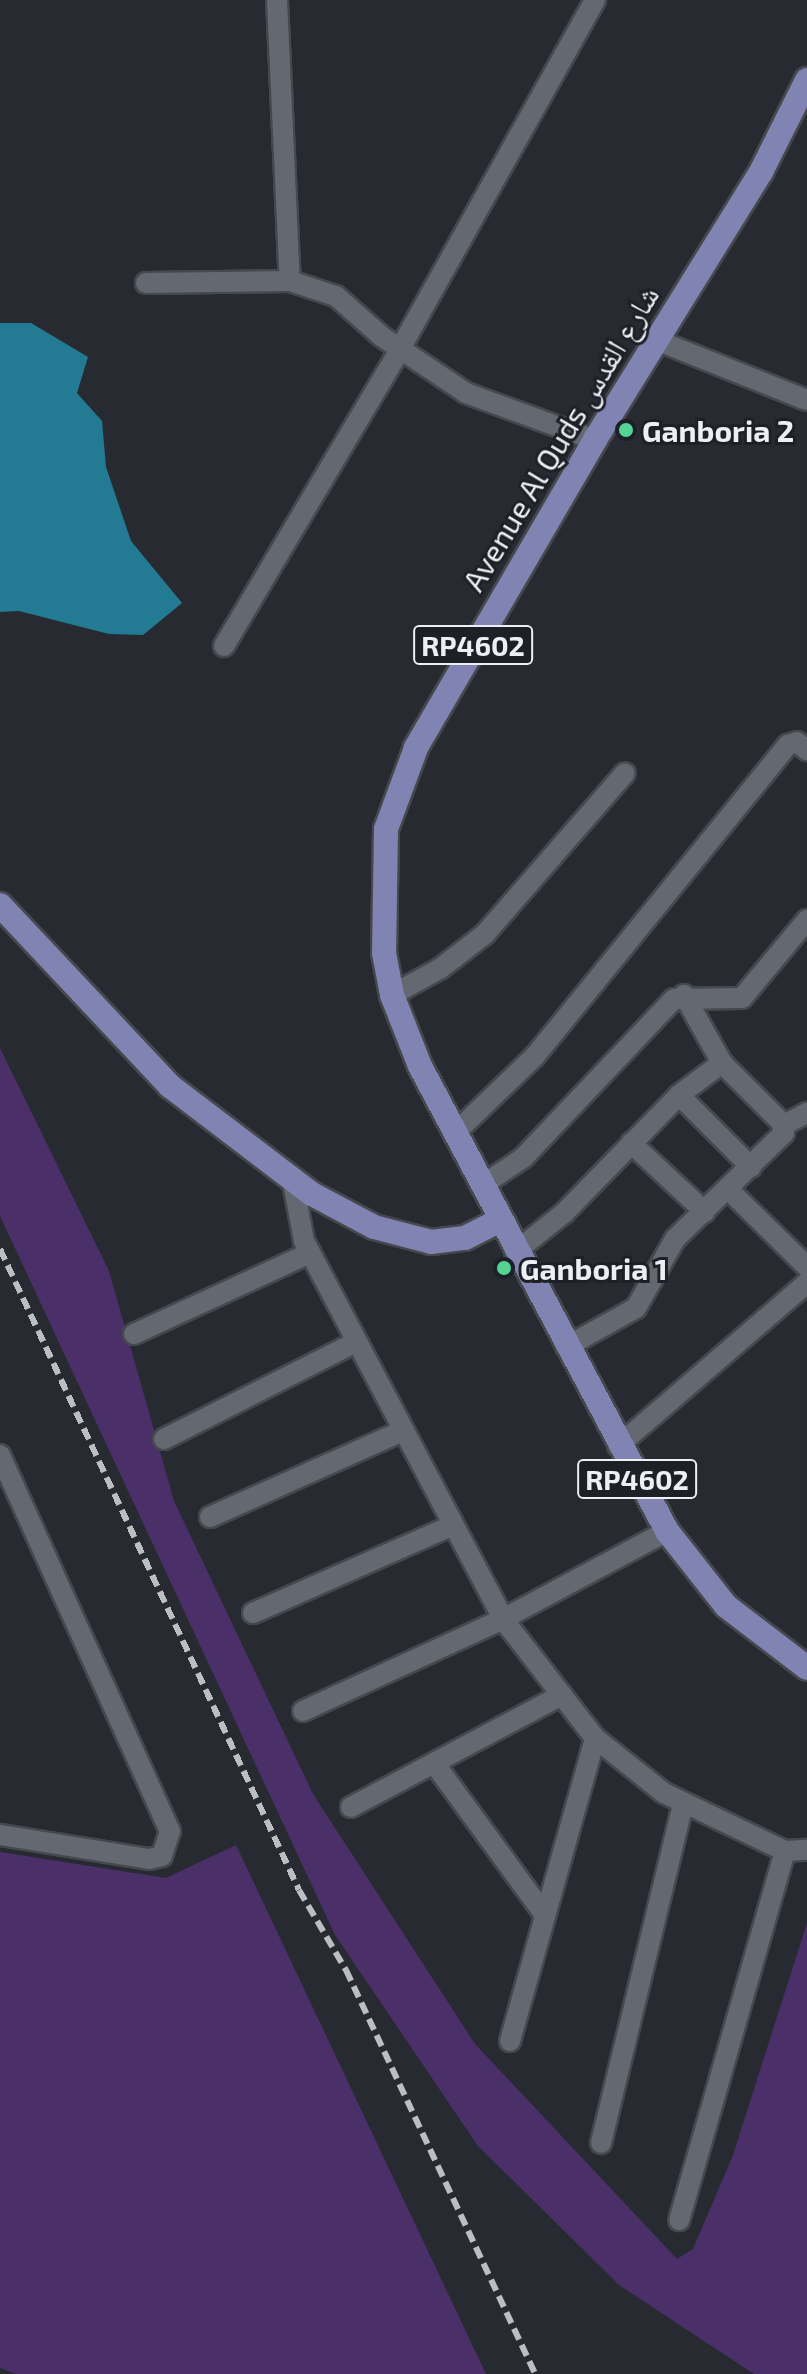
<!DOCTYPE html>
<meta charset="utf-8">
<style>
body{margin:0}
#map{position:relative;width:807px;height:2374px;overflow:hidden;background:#272b31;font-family:"Exo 2","Noto Naskh Arabic",sans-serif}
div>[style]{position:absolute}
.green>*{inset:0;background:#4a2f68}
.water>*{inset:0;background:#237a93}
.roads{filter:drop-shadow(2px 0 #45484d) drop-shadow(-2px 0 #45484d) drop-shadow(0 2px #45484d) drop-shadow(0 -2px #45484d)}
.minor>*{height:20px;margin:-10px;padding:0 10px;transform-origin:10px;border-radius:10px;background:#646870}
.major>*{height:24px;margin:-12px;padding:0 12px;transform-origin:12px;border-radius:12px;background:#8183b3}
.rail>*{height:6px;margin-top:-3px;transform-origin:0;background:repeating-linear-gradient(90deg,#bbbec2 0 12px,transparent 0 18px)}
.dots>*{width:22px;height:22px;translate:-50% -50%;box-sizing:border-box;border:4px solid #1d2127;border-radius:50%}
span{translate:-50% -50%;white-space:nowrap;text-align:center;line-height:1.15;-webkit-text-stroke:6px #1d2127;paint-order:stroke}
.shield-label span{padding:2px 6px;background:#1d2127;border:2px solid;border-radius:6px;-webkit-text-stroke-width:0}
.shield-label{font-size:28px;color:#eceff3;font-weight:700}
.poi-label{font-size:30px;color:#eceff3;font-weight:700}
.left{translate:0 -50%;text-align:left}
.street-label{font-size:30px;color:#eceff3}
</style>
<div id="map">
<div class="green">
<div style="clip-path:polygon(0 1048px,109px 1271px,174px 1501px,313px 1794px,475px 2044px,677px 2259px,693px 2249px,733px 2155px,807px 1923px,807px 2374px,754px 2374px,619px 2285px,478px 2146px,335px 1935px,0 1216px)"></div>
<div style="clip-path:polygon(236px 1845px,486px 2374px,16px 2374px,0 2368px,0 1852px,166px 1878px)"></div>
</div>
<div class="water">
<div style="clip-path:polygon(0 323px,31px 323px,88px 357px,77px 393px,102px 421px,106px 467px,131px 541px,182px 603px,143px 635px,109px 634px,19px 611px,0 612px)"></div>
</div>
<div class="roads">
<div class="minor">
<div style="left:277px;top:0;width:281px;rotate:87.4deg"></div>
<div style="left:146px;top:283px;width:144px;rotate:-0.8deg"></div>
<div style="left:290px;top:281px;width:48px;rotate:18.1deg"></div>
<div style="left:336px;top:296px;width:60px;rotate:41.6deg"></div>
<div style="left:381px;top:336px;width:102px;rotate:33.8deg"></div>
<div style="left:466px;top:393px;width:137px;rotate:20deg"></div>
<div style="left:656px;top:340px;width:162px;rotate:21.7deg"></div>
<div style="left:224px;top:646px;width:345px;rotate:-59.3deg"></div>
<div style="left:400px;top:349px;width:400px;rotate:-60.8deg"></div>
<div style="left:392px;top:995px;width:56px;rotate:-28.9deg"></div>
<div style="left:441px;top:968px;width:56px;rotate:-37.7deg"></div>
<div style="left:485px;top:934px;width:213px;rotate:-49deg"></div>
<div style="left:679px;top:1095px;width:102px;rotate:45deg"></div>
<div style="left:784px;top:1125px;width:26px;rotate:-28deg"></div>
<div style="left:455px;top:1133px;width:111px;rotate:-43.9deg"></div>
<div style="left:535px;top:1056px;width:401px;rotate:-50.9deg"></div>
<div style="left:788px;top:745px;width:9px;rotate:-18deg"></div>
<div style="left:797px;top:742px;width:13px;rotate:39deg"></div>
<div style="left:631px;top:1143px;width:101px;rotate:43deg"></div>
<div style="left:293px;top:1182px;width:60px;rotate:79.4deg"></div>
<div style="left:304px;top:1241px;width:427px;rotate:62.2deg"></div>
<div style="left:503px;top:1619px;width:150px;rotate:52.3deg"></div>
<div style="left:595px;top:1738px;width:88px;rotate:38.6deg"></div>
<div style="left:664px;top:1793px;width:134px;rotate:25.6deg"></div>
<div style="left:785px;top:1851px;width:384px;rotate:106deg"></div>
<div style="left:481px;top:1186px;width:50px;rotate:-33.7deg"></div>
<div style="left:523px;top:1158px;width:219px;rotate:-46.5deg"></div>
<div style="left:674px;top:999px;width:68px;rotate:-0.8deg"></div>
<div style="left:742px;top:998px;width:102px;rotate:-50.2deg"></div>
<div style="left:729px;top:1190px;width:110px;rotate:44.6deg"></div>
<div style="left:515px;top:1252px;width:63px;rotate:-38.5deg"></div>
<div style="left:564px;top:1213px;width:165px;rotate:-45.7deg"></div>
<div style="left:679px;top:1095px;width:54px;rotate:-36.7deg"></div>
<div style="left:134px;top:1334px;width:194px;rotate:-24.7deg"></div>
<div style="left:566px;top:1347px;width:80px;rotate:-29.1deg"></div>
<div style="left:636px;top:1308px;width:79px;rotate:-60.5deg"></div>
<div style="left:675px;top:1239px;width:152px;rotate:-44.2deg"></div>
<div style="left:784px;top:1133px;width:11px;rotate:-105deg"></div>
<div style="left:781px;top:1122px;width:83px;rotate:-135deg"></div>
<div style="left:722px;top:1063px;width:78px;rotate:-119.2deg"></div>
<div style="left:164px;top:1439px;width:215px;rotate:-26.8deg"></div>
<div style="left:618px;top:1446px;width:250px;rotate:-40.8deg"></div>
<div style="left:0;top:1455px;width:413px;rotate:65.7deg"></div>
<div style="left:170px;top:1831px;width:26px;rotate:108deg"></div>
<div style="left:162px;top:1856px;width:13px;rotate:167deg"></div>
<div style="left:149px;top:1859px;width:151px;rotate:-170.8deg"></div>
<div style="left:210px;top:1517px;width:210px;rotate:-24.1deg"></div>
<div style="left:253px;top:1613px;width:216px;rotate:-23.7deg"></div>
<div style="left:303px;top:1711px;width:220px;rotate:-24.7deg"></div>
<div style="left:503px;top:1619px;width:186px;rotate:-28.2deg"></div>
<div style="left:434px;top:1763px;width:188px;rotate:53.9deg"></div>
<div style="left:351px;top:1807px;width:239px;rotate:-28deg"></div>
<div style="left:785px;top:1851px;width:22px;rotate:-3deg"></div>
<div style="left:510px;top:2041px;width:315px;rotate:-74.3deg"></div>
<div style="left:601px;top:2143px;width:350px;rotate:-76.4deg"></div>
</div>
<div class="major">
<div style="left:807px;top:80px;width:103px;rotate:116.6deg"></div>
<div style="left:761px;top:172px;width:315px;rotate:121.8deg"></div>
<div style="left:595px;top:440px;width:356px;rotate:120.2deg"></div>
<div style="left:416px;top:748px;width:86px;rotate:110.3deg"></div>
<div style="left:386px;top:829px;width:124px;rotate:90.9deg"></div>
<div style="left:384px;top:953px;width:43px;rotate:79.2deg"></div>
<div style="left:392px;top:995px;width:76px;rotate:68.5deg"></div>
<div style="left:420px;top:1066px;width:527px;rotate:62.02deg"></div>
<div style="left:667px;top:1531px;width:95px;rotate:51.8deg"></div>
<div style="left:726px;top:1606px;width:102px;rotate:37.4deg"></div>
<div style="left:0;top:905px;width:248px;rotate:46.8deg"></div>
<div style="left:170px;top:1086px;width:178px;rotate:37.3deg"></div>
<div style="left:312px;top:1194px;width:70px;rotate:28deg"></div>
<div style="left:374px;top:1227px;width:59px;rotate:14.7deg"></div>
<div style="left:431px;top:1242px;width:34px;rotate:-7deg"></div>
<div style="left:465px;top:1238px;width:38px;rotate:-27deg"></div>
</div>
</div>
<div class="rail">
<div style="left:0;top:1249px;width:707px;rotate:64.99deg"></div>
<div style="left:299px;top:1890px;width:93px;rotate:59.6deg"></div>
<div style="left:346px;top:1970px;width:446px;rotate:64.9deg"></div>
</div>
<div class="dots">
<div style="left:626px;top:430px;background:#54d395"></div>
<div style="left:504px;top:1268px;background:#54d395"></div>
</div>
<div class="shield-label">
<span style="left:473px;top:645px">RP4602</span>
<span style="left:637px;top:1479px">RP4602</span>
</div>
<div class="poi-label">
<span class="left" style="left:642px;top:430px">Ganboria 2</span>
<span class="left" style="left:520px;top:1268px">Ganboria 1</span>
</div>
<div class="street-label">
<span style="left:560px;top:438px;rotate:-59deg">Avenue Al Quds شارع القدس</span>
</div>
</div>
